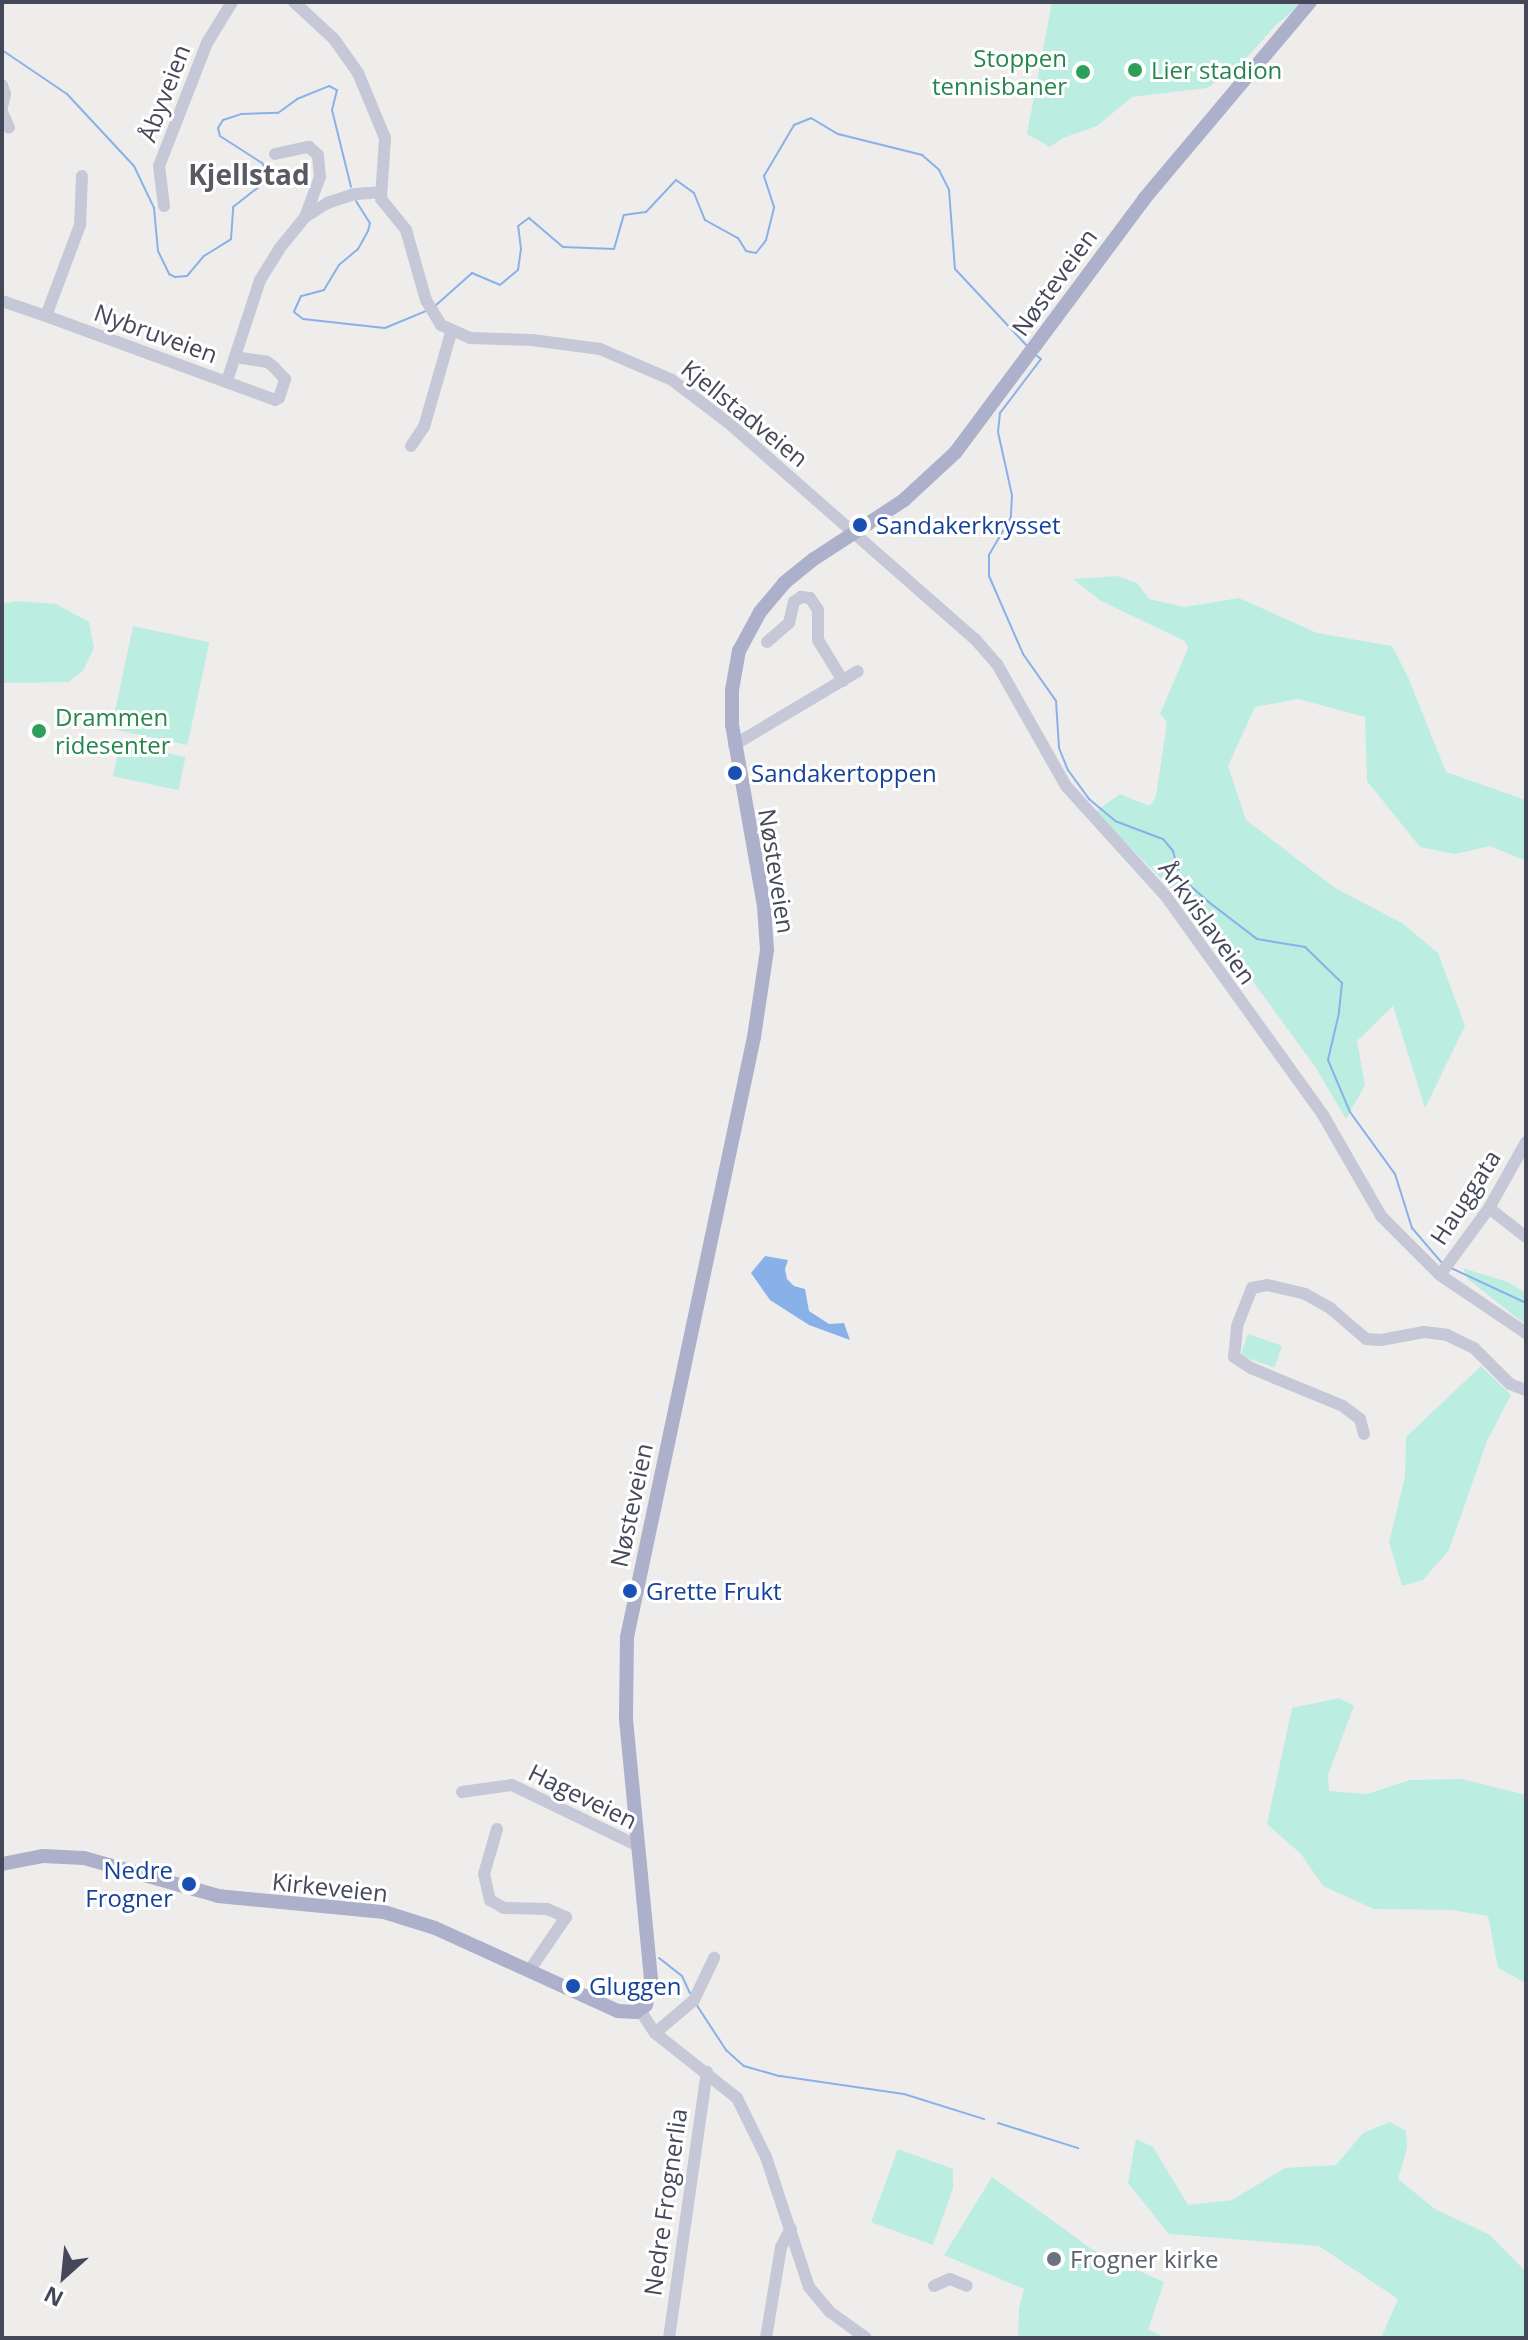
<!DOCTYPE html>
<meta charset="utf-8">
<style>
body{margin:0}
#map{position:relative;width:1528px;height:2340px;overflow:hidden;background:#efedec;font-family:"Open Sans",sans-serif}
div>[style]{position:absolute}
.green>*{inset:0;background:#bbede1;transform-origin:0 0}
.water>*{inset:0;background:#89b1e9}
.stream>*{height:2px;margin:-1px;padding:0 1px;transform-origin:1px;border-radius:1px;background:#89b1e9}
.minor>*{height:12px;margin:-6px;padding:0 6px;transform-origin:6px;border-radius:6px;background:#c6c8d7}
.major>*{height:14px;margin:-7px;padding:0 7px;transform-origin:7px;border-radius:7px;background:#acb0cb}
.dots>*{width:22px;height:22px;translate:-50% -50%;box-sizing:border-box;border:4px solid #fff;border-radius:50%}
span{translate:-50% -50%;white-space:nowrap;text-align:center;line-height:1.15;-webkit-text-stroke:6px #fff;paint-order:stroke}
.leisure-label{font-size:24px;color:#27864d}
.right{translate:-100% -50%;text-align:right}
.left{translate:0 -50%;text-align:left}
.street-label{font-size:24px;color:#454859}
.transit-label{font-size:24px;color:#164399}
.worship-label{font-size:24px;color:#5b616d}
.quarter-label{font-size:28px;color:#595a61;font-weight:700}
.frame{position:absolute;inset:0;border:4px solid #454859;pointer-events:none}
.north{position:absolute;left:24px;top:2236px;width:80px;height:80px;-webkit-text-stroke:6px #fff;paint-order:stroke;rotate:207deg;font-size:22px;font-weight:700;line-height:32px;text-align:center;color:#454859}
.north::after{content:'';display:block;margin:auto;width:28px;height:36px;background:#454859;clip-path:polygon(50% 0,100% 100%,50% 72%,0 100%)}
</style>
<div id="map">
<div class="green">
<div style="clip-path:polygon(1052px 2px,1304px 2px,1275px 26px,1242px 63px,1207px 88px,1132px 97px,1097px 126px,1063px 138px,1050px 147px,1027px 134px)"></div>
<div style="clip-path:polygon(1117px 576px,1137px 583px,1149px 599px,1184px 607px,1239px 598px,1317px 633px,1392px 646px,1408px 677px,1446px 772px,1526px 800px,1526px 861px,1490px 846px,1455px 854px,1420px 847px,1367px 781px,1365px 717px,1298px 699px,1255px 707px,1228px 766px,1246px 820px,1335px 888px,1402px 923px,1438px 953px,1465px 1026px,1425px 1108px,1393px 1006px,1357px 1041px,1365px 1085px,1346px 1119px,1316px 1068px,1224px 942px,1095px 812px,1120px 794px,1150px 806px,1156px 796px,1167px 722px,1160px 714px,1188px 648px,1185px 641px,1101px 601px,1073px 579px)"></div>
<div style="clip-path:polygon(19px 601px,56px 604px,89px 622px,94px 648px,83px 671px,68px 682px,2px 683px,2px 604px)"></div>
<div style="left:133px;top:626px;width:78px;height:105px;rotate:12deg"></div>
<div style="left:120px;top:743px;width:67px;height:34px;rotate:12deg"></div>
<div style="clip-path:polygon(1463px 1268px,1508px 1282px,1526px 1293px,1526px 1325px,1468px 1279px)"></div>
<div style="left:1248px;top:1334px;width:36px;height:23px;rotate:19deg"></div>
<div style="clip-path:polygon(1481px 1366px,1511px 1395px,1487px 1441px,1449px 1550px,1423px 1580px,1402px 1586px,1389px 1542px,1405px 1477px,1406px 1437px)"></div>
<div style="clip-path:polygon(1339px 1698px,1354px 1706px,1328px 1775px,1329px 1791px,1367px 1794px,1410px 1780px,1462px 1779px,1526px 1795px,1526px 1983px,1498px 1968px,1488px 1916px,1451px 1910px,1374px 1909px,1323px 1886px,1301px 1854px,1267px 1824px,1292px 1708px)"></div>
<div style="clip-path:polygon(1390px 2122px,1406px 2131px,1407px 2148px,1398px 2179px,1435px 2209px,1490px 2235px,1526px 2272px,1526px 2338px,1381px 2338px,1398px 2299px,1319px 2246px,1169px 2234px,1128px 2183px,1136px 2139px,1153px 2147px,1188px 2205px,1232px 2200px,1285px 2168px,1336px 2165px,1363px 2133px)"></div>
<div style="clip-path:polygon(898px 2149px,953px 2169px,953px 2188px,933px 2245px,871px 2222px)"></div>
<div style="clip-path:polygon(992px 2177px,1093px 2250px,1164px 2282px,1148px 2330px,1167px 2338px,1018px 2338px,1019px 2308px,1024px 2289px,944px 2255px)"></div>
</div>
<div class="water">
<div style="clip-path:polygon(765px 1256px,788px 1260px,785px 1269px,787px 1279px,794px 1286px,805px 1289px,809px 1311px,829px 1324px,844px 1323px,850px 1340px,809px 1325px,770px 1300px,751px 1273px)"></div>
</div>
<div class="stream">
<div style="left:2px;top:50px;width:78px;rotate:34.1deg"></div>
<div style="left:67px;top:94px;width:98px;rotate:47.1deg"></div>
<div style="left:134px;top:166px;width:47px;rotate:64.5deg"></div>
<div style="left:154px;top:208px;width:43px;rotate:84.7deg"></div>
<div style="left:158px;top:251px;width:25px;rotate:64deg"></div>
<div style="left:169px;top:274px;width:7px;rotate:27deg"></div>
<div style="left:175px;top:277px;width:12px;rotate:-5deg"></div>
<div style="left:187px;top:276px;width:26px;rotate:-50deg"></div>
<div style="left:204px;top:256px;width:32px;rotate:-32deg"></div>
<div style="left:231px;top:239px;width:32px;rotate:-86deg"></div>
<div style="left:233px;top:207px;width:46px;rotate:-37.9deg"></div>
<div style="left:269px;top:179px;width:5px;rotate:-79deg"></div>
<div style="left:270px;top:174px;width:14px;rotate:-126deg"></div>
<div style="left:262px;top:163px;width:50px;rotate:-147.3deg"></div>
<div style="left:220px;top:136px;width:8px;rotate:-104deg"></div>
<div style="left:218px;top:128px;width:9px;rotate:-58deg"></div>
<div style="left:223px;top:120px;width:19px;rotate:-18deg"></div>
<div style="left:241px;top:114px;width:37px;rotate:-2deg"></div>
<div style="left:278px;top:113px;width:24px;rotate:-36deg"></div>
<div style="left:297px;top:99px;width:35px;rotate:-22deg"></div>
<div style="left:329px;top:86px;width:9px;rotate:27deg"></div>
<div style="left:337px;top:90px;width:21px;rotate:104deg"></div>
<div style="left:332px;top:110px;width:79px;rotate:76.1deg"></div>
<div style="left:356px;top:201px;width:26px;rotate:58deg"></div>
<div style="left:370px;top:223px;width:8px;rotate:104deg"></div>
<div style="left:368px;top:231px;width:21px;rotate:119deg"></div>
<div style="left:358px;top:249px;width:25px;rotate:140deg"></div>
<div style="left:339px;top:265px;width:29px;rotate:121deg"></div>
<div style="left:324px;top:290px;width:24px;rotate:165deg"></div>
<div style="left:301px;top:296px;width:17px;rotate:114deg"></div>
<div style="left:294px;top:312px;width:11px;rotate:38deg"></div>
<div style="left:303px;top:319px;width:82px;rotate:6.3deg"></div>
<div style="left:385px;top:328px;width:44px;rotate:-22.5deg"></div>
<div style="left:435px;top:306px;width:50px;rotate:-41.7deg"></div>
<div style="left:472px;top:273px;width:30px;rotate:23deg"></div>
<div style="left:500px;top:285px;width:23px;rotate:-40deg"></div>
<div style="left:518px;top:270px;width:21px;rotate:-82deg"></div>
<div style="left:521px;top:249px;width:23px;rotate:-97deg"></div>
<div style="left:518px;top:226px;width:14px;rotate:-36deg"></div>
<div style="left:529px;top:218px;width:45px;rotate:40.5deg"></div>
<div style="left:563px;top:247px;width:51px;rotate:2.2deg"></div>
<div style="left:614px;top:249px;width:35px;rotate:-74deg"></div>
<div style="left:624px;top:215px;width:22px;rotate:-8deg"></div>
<div style="left:646px;top:212px;width:44px;rotate:-46.8deg"></div>
<div style="left:676px;top:180px;width:22px;rotate:36deg"></div>
<div style="left:694px;top:193px;width:29px;rotate:68deg"></div>
<div style="left:705px;top:220px;width:38px;rotate:29deg"></div>
<div style="left:738px;top:238px;width:15px;rotate:58deg"></div>
<div style="left:746px;top:251px;width:10px;rotate:11deg"></div>
<div style="left:756px;top:253px;width:16px;rotate:-52deg"></div>
<div style="left:766px;top:240px;width:34px;rotate:-76deg"></div>
<div style="left:774px;top:207px;width:33px;rotate:-108deg"></div>
<div style="left:764px;top:176px;width:59px;rotate:-59.5deg"></div>
<div style="left:794px;top:125px;width:18px;rotate:-22deg"></div>
<div style="left:811px;top:118px;width:31px;rotate:31deg"></div>
<div style="left:838px;top:134px;width:87px;rotate:14deg"></div>
<div style="left:922px;top:155px;width:23px;rotate:41deg"></div>
<div style="left:939px;top:170px;width:22px;rotate:63deg"></div>
<div style="left:949px;top:190px;width:79px;rotate:85.7deg"></div>
<div style="left:955px;top:269px;width:105px;rotate:46.9deg"></div>
<div style="left:1037px;top:356px;width:5px;rotate:37deg"></div>
<div style="left:1041px;top:359px;width:68px;rotate:127.2deg"></div>
<div style="left:1000px;top:413px;width:19px;rotate:96deg"></div>
<div style="left:998px;top:432px;width:65px;rotate:77.5deg"></div>
<div style="left:1012px;top:495px;width:22px;rotate:93deg"></div>
<div style="left:1011px;top:517px;width:44px;rotate:120.1deg"></div>
<div style="left:989px;top:555px;width:21px;rotate:90deg"></div>
<div style="left:989px;top:576px;width:85px;rotate:66.4deg"></div>
<div style="left:1023px;top:654px;width:57px;rotate:54.9deg"></div>
<div style="left:1056px;top:701px;width:47px;rotate:86.3deg"></div>
<div style="left:1059px;top:748px;width:24px;rotate:68deg"></div>
<div style="left:1068px;top:770px;width:36px;rotate:54deg"></div>
<div style="left:1089px;top:799px;width:34px;rotate:40deg"></div>
<div style="left:1115px;top:821px;width:51px;rotate:20.6deg"></div>
<div style="left:1163px;top:839px;width:16px;rotate:50deg"></div>
<div style="left:1173px;top:851px;width:27px;rotate:75deg"></div>
<div style="left:1180px;top:877px;width:40px;rotate:41deg"></div>
<div style="left:1210px;top:903px;width:59px;rotate:37.5deg"></div>
<div style="left:1257px;top:939px;width:49px;rotate:9.5deg"></div>
<div style="left:1305px;top:947px;width:52px;rotate:44.2deg"></div>
<div style="left:1342px;top:983px;width:30px;rotate:96deg"></div>
<div style="left:1339px;top:1013px;width:48px;rotate:103.2deg"></div>
<div style="left:1328px;top:1060px;width:56px;rotate:67.1deg"></div>
<div style="left:1350px;top:1112px;width:77px;rotate:54deg"></div>
<div style="left:1395px;top:1174px;width:57px;rotate:72.5deg"></div>
<div style="left:1412px;top:1228px;width:46px;rotate:49.4deg"></div>
<div style="left:1451px;top:1268px;width:83px;rotate:25deg"></div>
<div style="left:659px;top:1958px;width:29px;rotate:38deg"></div>
<div style="left:682px;top:1976px;width:19px;rotate:65deg"></div>
<div style="left:696px;top:2004px;width:55px;rotate:56.9deg"></div>
<div style="left:726px;top:2050px;width:24px;rotate:42deg"></div>
<div style="left:744px;top:2066px;width:37px;rotate:16deg"></div>
<div style="left:780px;top:2076px;width:125px;rotate:8.3deg"></div>
<div style="left:904px;top:2094px;width:84px;rotate:17.4deg"></div>
<div style="left:998px;top:2123px;width:84px;rotate:17.4deg"></div>
</div>
<div class="minor">
<div style="left:294px;top:2px;width:54px;rotate:42.8deg"></div>
<div style="left:334px;top:39px;width:42px;rotate:54.8deg"></div>
<div style="left:358px;top:73px;width:70px;rotate:67.4deg"></div>
<div style="left:385px;top:138px;width:61px;rotate:93.8deg"></div>
<div style="left:381px;top:199px;width:40px;rotate:51deg"></div>
<div style="left:406px;top:230px;width:73px;rotate:74.1deg"></div>
<div style="left:426px;top:300px;width:29px;rotate:59deg"></div>
<div style="left:441px;top:325px;width:32px;rotate:24deg"></div>
<div style="left:470px;top:338px;width:62px;rotate:1.8deg"></div>
<div style="left:532px;top:340px;width:69px;rotate:7.5deg"></div>
<div style="left:600px;top:349px;width:78px;rotate:23.3deg"></div>
<div style="left:672px;top:380px;width:74px;rotate:37.3deg"></div>
<div style="left:731px;top:425px;width:325px;rotate:41.3deg"></div>
<div style="left:975px;top:639px;width:33px;rotate:49deg"></div>
<div style="left:997px;top:664px;width:140px;rotate:60.5deg"></div>
<div style="left:1066px;top:786px;width:147px;rotate:47.8deg"></div>
<div style="left:1165px;top:895px;width:271px;rotate:54.3deg"></div>
<div style="left:1323px;top:1115px;width:116px;rotate:60.1deg"></div>
<div style="left:1381px;top:1216px;width:83px;rotate:45deg"></div>
<div style="left:1440px;top:1275px;width:104px;rotate:34deg"></div>
<div style="left:2px;top:85px;width:9px;rotate:72deg"></div>
<div style="left:5px;top:94px;width:13px;rotate:103deg"></div>
<div style="left:2px;top:112px;width:17px;rotate:66deg"></div>
<div style="left:275px;top:154px;width:35px;rotate:-12deg"></div>
<div style="left:309px;top:147px;width:12px;rotate:42deg"></div>
<div style="left:318px;top:155px;width:22px;rotate:85deg"></div>
<div style="left:320px;top:177px;width:43px;rotate:110.6deg"></div>
<div style="left:82px;top:176px;width:49px;rotate:92.3deg"></div>
<div style="left:80px;top:225px;width:97px;rotate:110.5deg"></div>
<div style="left:46px;top:316px;width:244px;rotate:20.1deg"></div>
<div style="left:275px;top:400px;width:4px;rotate:-27deg"></div>
<div style="left:279px;top:398px;width:20px;rotate:-72deg"></div>
<div style="left:285px;top:379px;width:16px;rotate:-133deg"></div>
<div style="left:274px;top:367px;width:9px;rotate:-144deg"></div>
<div style="left:267px;top:362px;width:32px;rotate:-171deg"></div>
<div style="left:164px;top:206px;width:40px;rotate:-97.1deg"></div>
<div style="left:159px;top:166px;width:132px;rotate:-68.7deg"></div>
<div style="left:207px;top:43px;width:48px;rotate:-58.6deg"></div>
<div style="left:2px;top:301px;width:46px;rotate:18.8deg"></div>
<div style="left:227px;top:381px;width:106px;rotate:-71.9deg"></div>
<div style="left:260px;top:280px;width:36px;rotate:-58deg"></div>
<div style="left:279px;top:249px;width:41px;rotate:-50.9deg"></div>
<div style="left:305px;top:217px;width:26px;rotate:-32deg"></div>
<div style="left:327px;top:203px;width:29px;rotate:-18deg"></div>
<div style="left:355px;top:194px;width:26px;rotate:-4deg"></div>
<div style="left:411px;top:446px;width:23px;rotate:-56deg"></div>
<div style="left:424px;top:427px;width:98px;rotate:-74deg"></div>
<div style="left:767px;top:642px;width:29px;rotate:-41deg"></div>
<div style="left:789px;top:623px;width:22px;rotate:-77deg"></div>
<div style="left:794px;top:602px;width:9px;rotate:-36deg"></div>
<div style="left:801px;top:597px;width:9px;rotate:6deg"></div>
<div style="left:810px;top:598px;width:14px;rotate:56deg"></div>
<div style="left:818px;top:610px;width:30px;rotate:90deg"></div>
<div style="left:818px;top:640px;width:48px;rotate:58.6deg"></div>
<div style="left:734px;top:745px;width:144px;rotate:-30.8deg"></div>
<div style="left:1489px;top:1208px;width:47px;rotate:38.1deg"></div>
<div style="left:1440px;top:1275px;width:83px;rotate:-53.8deg"></div>
<div style="left:1489px;top:1208px;width:76px;rotate:-60.7deg"></div>
<div style="left:1364px;top:1434px;width:16px;rotate:-105deg"></div>
<div style="left:1360px;top:1419px;width:21px;rotate:-143deg"></div>
<div style="left:1343px;top:1406px;width:100px;rotate:-157.6deg"></div>
<div style="left:1251px;top:1368px;width:20px;rotate:-147deg"></div>
<div style="left:1234px;top:1357px;width:31px;rotate:-84deg"></div>
<div style="left:1237px;top:1326px;width:41px;rotate:-68.5deg"></div>
<div style="left:1252px;top:1288px;width:15px;rotate:-11deg"></div>
<div style="left:1267px;top:1285px;width:39px;rotate:13deg"></div>
<div style="left:1305px;top:1294px;width:29px;rotate:29deg"></div>
<div style="left:1330px;top:1308px;width:48px;rotate:40.7deg"></div>
<div style="left:1366px;top:1339px;width:15px;rotate:4deg"></div>
<div style="left:1381px;top:1340px;width:44px;rotate:-10.5deg"></div>
<div style="left:1424px;top:1332px;width:23px;rotate:7deg"></div>
<div style="left:1447px;top:1335px;width:30px;rotate:26deg"></div>
<div style="left:1474px;top:1348px;width:51px;rotate:45deg"></div>
<div style="left:1510px;top:1384px;width:17px;rotate:21deg"></div>
<div style="left:462px;top:1792px;width:50px;rotate:-8deg"></div>
<div style="left:512px;top:1785px;width:140px;rotate:25.8deg"></div>
<div style="left:497px;top:1829px;width:47px;rotate:106.1deg"></div>
<div style="left:484px;top:1874px;width:27px;rotate:77deg"></div>
<div style="left:490px;top:1900px;width:16px;rotate:30deg"></div>
<div style="left:504px;top:1908px;width:43px;rotate:1.3deg"></div>
<div style="left:547px;top:1909px;width:21px;rotate:23deg"></div>
<div style="left:566px;top:1917px;width:65px;rotate:124.4deg"></div>
<div style="left:640px;top:2010px;width:27px;rotate:57deg"></div>
<div style="left:655px;top:2033px;width:105px;rotate:38.4deg"></div>
<div style="left:737px;top:2098px;width:66px;rotate:63.8deg"></div>
<div style="left:766px;top:2157px;width:137px;rotate:71.7deg"></div>
<div style="left:809px;top:2287px;width:33px;rotate:50deg"></div>
<div style="left:830px;top:2312px;width:44px;rotate:35.8deg"></div>
<div style="left:655px;top:2033px;width:51px;rotate:-40.2deg"></div>
<div style="left:694px;top:2000px;width:47px;rotate:-64.5deg"></div>
<div style="left:934px;top:2286px;width:17px;rotate:-24deg"></div>
<div style="left:950px;top:2279px;width:18px;rotate:22deg"></div>
<div style="left:669px;top:2338px;width:269px;rotate:-81.9deg"></div>
<div style="left:766px;top:2338px;width:92px;rotate:-80.6deg"></div>
<div style="left:781px;top:2247px;width:21px;rotate:-62deg"></div>
</div>
<div class="major">
<div style="left:2px;top:1864px;width:42px;rotate:-11deg"></div>
<div style="left:43px;top:1856px;width:41px;rotate:2.8deg"></div>
<div style="left:84px;top:1858px;width:139px;rotate:15.8deg"></div>
<div style="left:218px;top:1896px;width:167px;rotate:5.5deg"></div>
<div style="left:384px;top:1912px;width:53px;rotate:17.4deg"></div>
<div style="left:435px;top:1928px;width:201px;rotate:24.4deg"></div>
<div style="left:618px;top:2011px;width:18px;rotate:3deg"></div>
<div style="left:636px;top:2012px;width:12px;rotate:-35deg"></div>
<div style="left:646px;top:2005px;width:26px;rotate:-79deg"></div>
<div style="left:651px;top:1979px;width:263px;rotate:-95.5deg"></div>
<div style="left:626px;top:1717px;width:80px;rotate:-89.3deg"></div>
<div style="left:627px;top:1637px;width:613px;rotate:-78.05deg"></div>
<div style="left:754px;top:1037px;width:88px;rotate:-81.5deg"></div>
<div style="left:767px;top:950px;width:44px;rotate:-93.9deg"></div>
<div style="left:764px;top:906px;width:185px;rotate:-100deg"></div>
<div style="left:732px;top:724px;width:34px;rotate:-90deg"></div>
<div style="left:732px;top:690px;width:40px;rotate:-80deg"></div>
<div style="left:739px;top:651px;width:44px;rotate:-61.7deg"></div>
<div style="left:760px;top:612px;width:38px;rotate:-50deg"></div>
<div style="left:784px;top:583px;width:38px;rotate:-39deg"></div>
<div style="left:814px;top:559px;width:108px;rotate:-33.2deg"></div>
<div style="left:904px;top:500px;width:69px;rotate:-42.7deg"></div>
<div style="left:955px;top:453px;width:317px;rotate:-53.3deg"></div>
<div style="left:1144px;top:199px;width:258px;rotate:-49.9deg"></div>
</div>
<div class="dots">
<div style="left:1135px;top:70px;background:#2e9e5b"></div>
<div style="left:1083px;top:72px;background:#2e9e5b"></div>
<div style="left:860px;top:525px;background:#1a4fb4"></div>
<div style="left:39px;top:731px;background:#2e9e5b"></div>
<div style="left:735px;top:773px;background:#1a4fb4"></div>
<div style="left:630px;top:1591px;background:#1a4fb4"></div>
<div style="left:189px;top:1884px;background:#1a4fb4"></div>
<div style="left:573px;top:1986px;background:#1a4fb4"></div>
<div style="left:1054px;top:2259px;background:#6b7280"></div>
</div>
<div class="leisure-label">
<span class="right" style="left:1067px;top:72px">Stoppen<br>tennisbaner</span>
<span class="left" style="left:1151px;top:70px">Lier stadion</span>
<span class="left" style="left:55px;top:731px">Drammen<br>ridesenter</span>
</div>
<div class="street-label">
<span style="left:164px;top:93px;rotate:-69deg">Åbyveien</span>
<span style="left:1054px;top:282px;rotate:-54deg">Nøsteveien</span>
<span style="left:156px;top:333px;rotate:20deg">Nybruveien</span>
<span style="left:745px;top:413px;rotate:39deg">Kjellstadveien</span>
<span style="left:777px;top:871px;rotate:81deg">Nøsteveien</span>
<span style="left:1208px;top:922px;rotate:54deg">Årkvislaveien</span>
<span style="left:1465px;top:1197px;rotate:-57deg">Hauggata</span>
<span style="left:631px;top:1505px;rotate:-78deg">Nøsteveien</span>
<span style="left:583px;top:1796px;rotate:26deg">Hageveien</span>
<span style="left:330px;top:1887px;rotate:6deg">Kirkeveien</span>
<span style="left:665px;top:2202px;rotate:-82deg">Nedre Frognerlia</span>
</div>
<div class="transit-label">
<span class="left" style="left:876px;top:525px">Sandakerkrysset</span>
<span class="left" style="left:751px;top:773px">Sandakertoppen</span>
<span class="left" style="left:646px;top:1591px">Grette Frukt</span>
<span class="right" style="left:173px;top:1884px">Nedre<br>Frogner</span>
<span class="left" style="left:589px;top:1986px">Gluggen</span>
</div>
<div class="worship-label">
<span class="left" style="left:1070px;top:2259px">Frogner kirke</span>
</div>
<div class="quarter-label">
<span style="left:249px;top:174px">Kjellstad</span>
</div>
<div class="frame"></div>
<div class="north">N</div>
</div>
